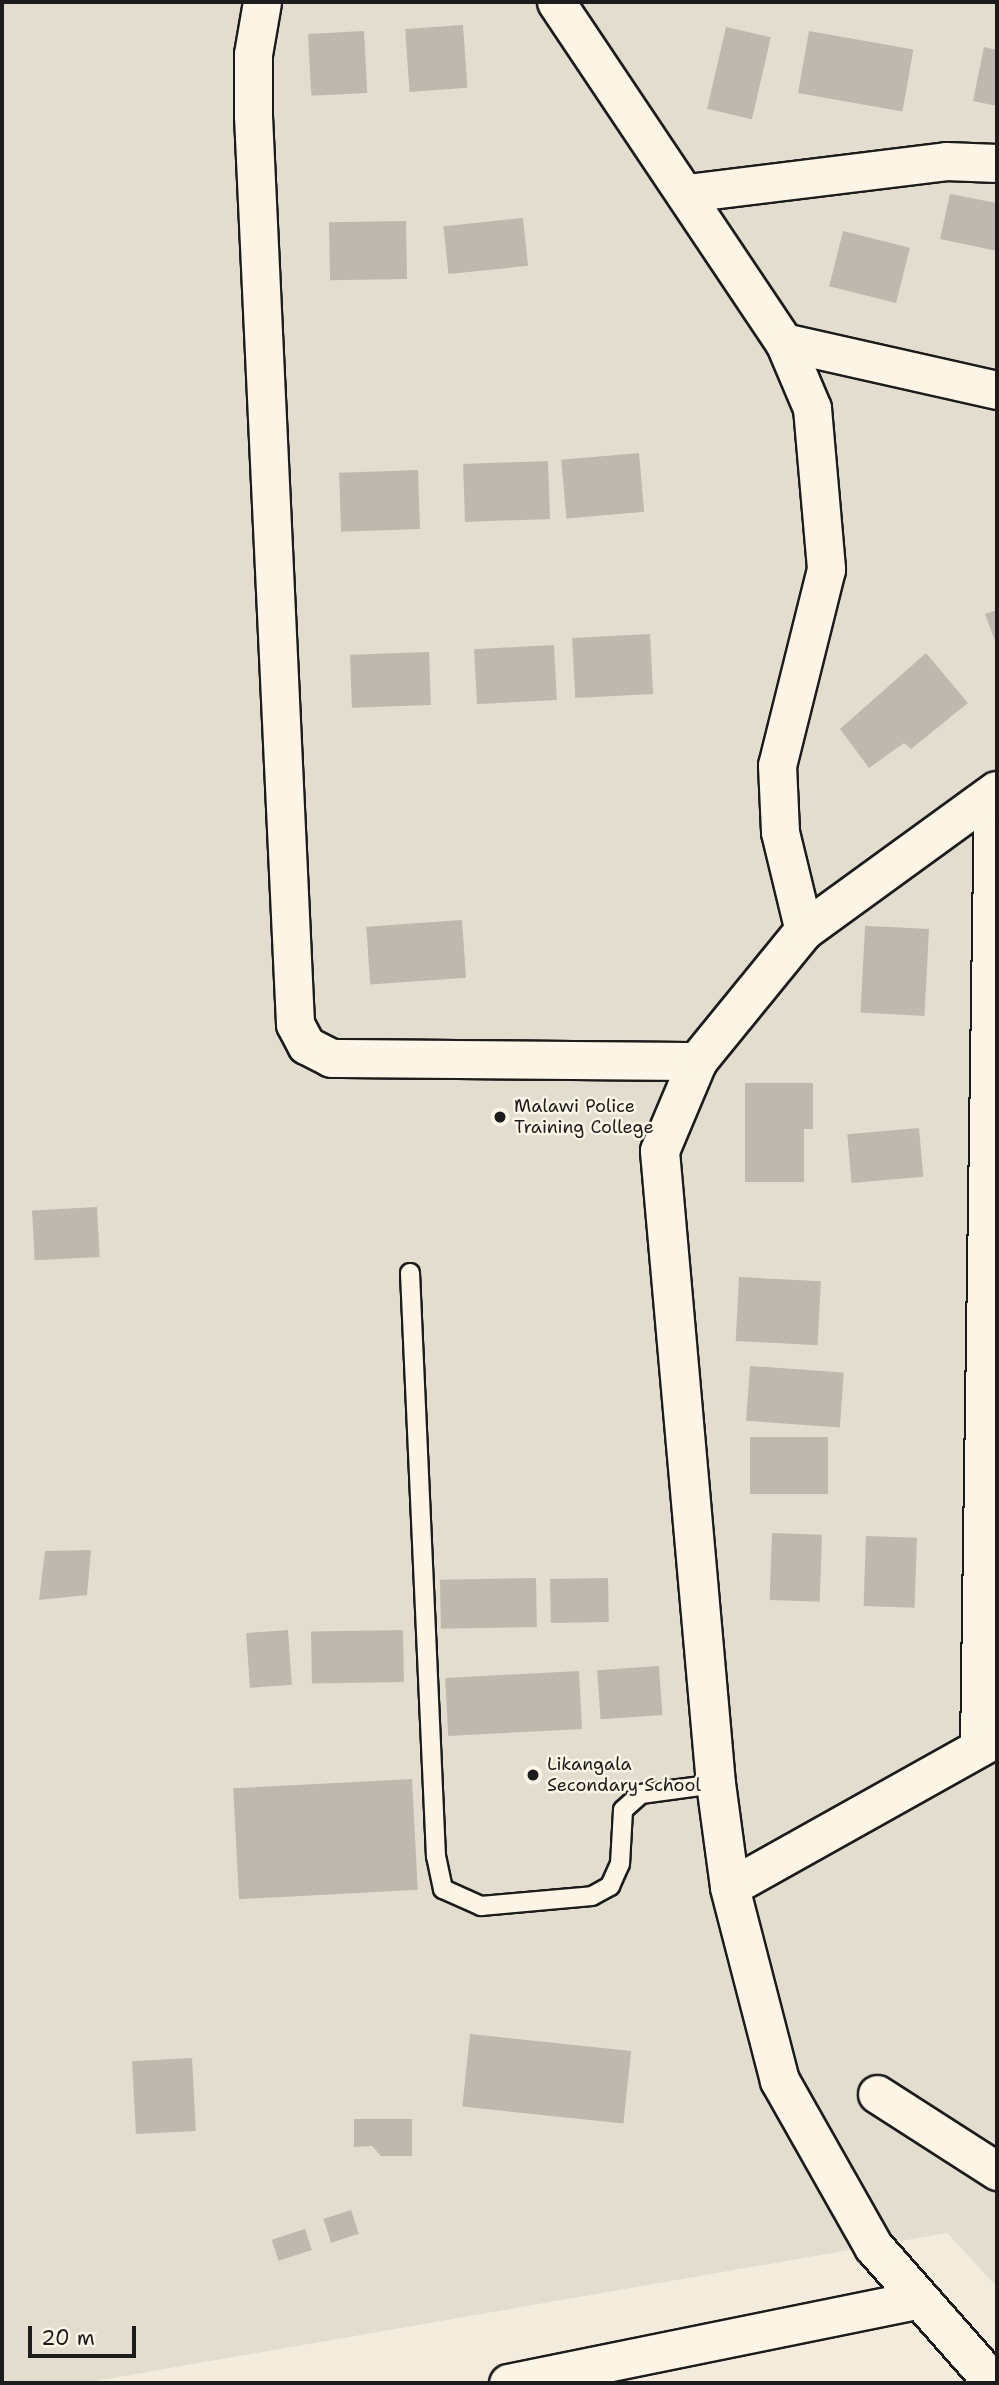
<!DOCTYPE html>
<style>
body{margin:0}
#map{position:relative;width:999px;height:2385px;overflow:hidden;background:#f3ecdd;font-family:"Shantell Sans",sans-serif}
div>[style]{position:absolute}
.built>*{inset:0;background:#e3ddcf}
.building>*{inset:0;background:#beb9ae;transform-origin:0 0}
.roads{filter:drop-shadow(2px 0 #1c1c1c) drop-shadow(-2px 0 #1c1c1c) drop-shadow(0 2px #1c1c1c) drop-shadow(0 -2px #1c1c1c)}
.lane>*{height:18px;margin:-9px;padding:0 9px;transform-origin:9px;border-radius:9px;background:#fcf5e5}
.street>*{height:37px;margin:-18.5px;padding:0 18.5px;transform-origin:18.5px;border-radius:18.5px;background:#fcf5e5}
.secondary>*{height:38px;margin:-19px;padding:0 19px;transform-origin:19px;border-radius:19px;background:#fcf5e5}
.dots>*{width:19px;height:19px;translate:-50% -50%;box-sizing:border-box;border:4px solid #fcf5e5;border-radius:50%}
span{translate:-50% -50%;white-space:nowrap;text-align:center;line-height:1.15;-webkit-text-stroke:5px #fcf5e5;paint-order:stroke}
.poi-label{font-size:18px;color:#1c1c1c}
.left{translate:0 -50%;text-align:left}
.frame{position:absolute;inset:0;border:4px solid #1c1c1c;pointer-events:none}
.scale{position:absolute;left:28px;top:2326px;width:108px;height:32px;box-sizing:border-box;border:4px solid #1c1c1c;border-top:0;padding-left:9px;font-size:21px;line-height:24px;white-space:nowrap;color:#1c1c1c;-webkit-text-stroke:5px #fcf5e5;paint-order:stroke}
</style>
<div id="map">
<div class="built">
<div style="clip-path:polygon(2px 2px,997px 2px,997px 2287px,947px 2233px,84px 2383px,2px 2383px)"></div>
</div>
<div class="building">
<div style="left:463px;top:25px;width:63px;height:58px;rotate:86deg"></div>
<div style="left:726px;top:27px;width:46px;height:84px;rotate:13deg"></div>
<div style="left:364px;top:31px;width:62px;height:56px;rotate:87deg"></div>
<div style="left:809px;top:31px;width:106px;height:63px;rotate:10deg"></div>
<div style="clip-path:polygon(984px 47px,997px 50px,997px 106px,973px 101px)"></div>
<div style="clip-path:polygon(950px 194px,997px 203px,997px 251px,940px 239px)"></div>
<div style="left:523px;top:218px;width:48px;height:80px;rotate:84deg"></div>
<div style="left:406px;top:221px;width:58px;height:77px;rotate:89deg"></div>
<div style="left:843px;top:231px;width:69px;height:57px;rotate:14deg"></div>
<div style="left:639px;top:453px;width:59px;height:78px;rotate:85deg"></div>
<div style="left:548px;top:461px;width:58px;height:85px;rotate:88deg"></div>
<div style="left:418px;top:470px;width:59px;height:79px;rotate:88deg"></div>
<div style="clip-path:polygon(997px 610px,997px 646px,985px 614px)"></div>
<div style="left:650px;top:634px;width:60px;height:78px;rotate:87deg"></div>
<div style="left:554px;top:645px;width:55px;height:80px;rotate:87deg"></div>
<div style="left:429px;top:652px;width:53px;height:79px;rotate:88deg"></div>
<div style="clip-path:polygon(926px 653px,968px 703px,911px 749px,904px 743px,869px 768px,840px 729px)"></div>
<div style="left:462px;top:920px;width:58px;height:96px;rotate:86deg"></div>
<div style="left:929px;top:929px;width:87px;height:64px;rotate:93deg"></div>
<div style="clip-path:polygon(745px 1083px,813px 1083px,813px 1129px,804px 1129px,804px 1182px,745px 1182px)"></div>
<div style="left:919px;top:1128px;width:49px;height:72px;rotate:85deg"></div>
<div style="left:97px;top:1207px;width:50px;height:65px;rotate:87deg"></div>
<div style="left:739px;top:1277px;width:82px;height:64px;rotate:3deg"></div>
<div style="left:750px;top:1366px;width:94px;height:55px;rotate:4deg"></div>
<div style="left:750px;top:1437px;width:78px;height:57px"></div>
<div style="left:772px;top:1533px;width:50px;height:67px;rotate:2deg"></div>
<div style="left:866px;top:1536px;width:51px;height:70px;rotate:2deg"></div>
<div style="clip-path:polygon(91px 1550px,87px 1595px,39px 1600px,45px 1551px)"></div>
<div style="left:536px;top:1578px;width:49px;height:96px;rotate:89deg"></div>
<div style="left:608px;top:1578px;width:44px;height:58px;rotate:89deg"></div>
<div style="left:288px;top:1630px;width:55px;height:42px;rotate:86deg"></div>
<div style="left:403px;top:1630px;width:52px;height:92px;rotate:89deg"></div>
<div style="left:659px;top:1666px;width:49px;height:62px;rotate:86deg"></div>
<div style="left:579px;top:1671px;width:58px;height:134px;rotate:87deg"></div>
<div style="left:412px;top:1779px;width:111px;height:179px;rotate:87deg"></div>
<div style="left:470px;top:2034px;width:162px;height:73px;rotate:6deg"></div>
<div style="left:192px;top:2058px;width:73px;height:60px;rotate:87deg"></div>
<div style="clip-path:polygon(354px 2119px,412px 2119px,412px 2156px,381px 2156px,372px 2146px,354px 2147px)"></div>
<div style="left:351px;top:2210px;width:25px;height:29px;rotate:72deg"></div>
<div style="left:305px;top:2229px;width:22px;height:35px;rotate:72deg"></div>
</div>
<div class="roads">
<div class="lane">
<div style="left:410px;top:1273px;width:584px;rotate:87.45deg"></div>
<div style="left:436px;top:1856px;width:34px;rotate:78deg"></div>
<div style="left:443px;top:1889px;width:42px;rotate:24.1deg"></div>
<div style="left:481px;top:1906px;width:111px;rotate:-5.1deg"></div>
<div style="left:592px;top:1896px;width:21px;rotate:-29deg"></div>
<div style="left:610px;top:1886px;width:24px;rotate:-66deg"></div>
<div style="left:620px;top:1864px;width:54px;rotate:-86.8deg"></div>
<div style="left:623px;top:1810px;width:24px;rotate:-42deg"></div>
<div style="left:641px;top:1794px;width:76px;rotate:-7.6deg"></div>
</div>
<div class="street">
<div style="left:262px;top:2px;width:53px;rotate:99.8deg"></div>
<div style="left:253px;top:54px;width:62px;rotate:90deg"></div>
<div style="left:253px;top:116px;width:909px;rotate:87.35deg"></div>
<div style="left:295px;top:1024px;width:24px;rotate:62deg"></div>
<div style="left:306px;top:1045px;width:28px;rotate:27deg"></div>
<div style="left:331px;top:1058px;width:367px;rotate:0.5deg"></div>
<div style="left:556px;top:2px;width:409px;rotate:56.2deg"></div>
<div style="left:784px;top:342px;width:72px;rotate:67deg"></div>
<div style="left:812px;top:408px;width:162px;rotate:85deg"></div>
<div style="left:826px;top:569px;width:202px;rotate:104deg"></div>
<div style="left:777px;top:765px;width:67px;rotate:87.4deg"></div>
<div style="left:780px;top:832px;width:102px;rotate:76.4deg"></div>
<div style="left:687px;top:193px;width:261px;rotate:-7deg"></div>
<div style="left:946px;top:161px;width:51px;rotate:2.2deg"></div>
<div style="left:784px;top:342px;width:218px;rotate:12.7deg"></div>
<div style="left:979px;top:1747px;width:953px;rotate:-89.16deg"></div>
<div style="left:730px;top:1887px;width:306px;rotate:-29.2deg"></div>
<div style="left:877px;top:2094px;width:143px;rotate:32.7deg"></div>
<div style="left:508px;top:2383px;width:420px;rotate:-11.5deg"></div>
</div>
<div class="secondary">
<div style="left:994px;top:2383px;width:181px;rotate:-131.4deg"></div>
<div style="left:874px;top:2247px;width:191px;rotate:-119.5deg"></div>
<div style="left:780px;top:2081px;width:200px;rotate:-104.5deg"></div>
<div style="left:730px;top:1887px;width:104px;rotate:-97.7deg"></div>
<div style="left:716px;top:1784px;width:635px;rotate:-95.06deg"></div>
<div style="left:660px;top:1151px;width:98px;rotate:-67.1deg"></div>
<div style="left:698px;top:1061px;width:168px;rotate:-50.8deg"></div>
<div style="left:804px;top:931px;width:238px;rotate:-36deg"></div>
</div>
</div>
<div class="dots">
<div style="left:500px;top:1117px;background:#1c1c1c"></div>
<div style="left:533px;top:1775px;background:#1c1c1c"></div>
</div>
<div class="poi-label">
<span class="left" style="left:514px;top:1117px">Malawi Police<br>Training College</span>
<span class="left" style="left:547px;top:1775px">Likangala<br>Secondary School</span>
</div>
<div class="frame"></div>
<div class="scale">20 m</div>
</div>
